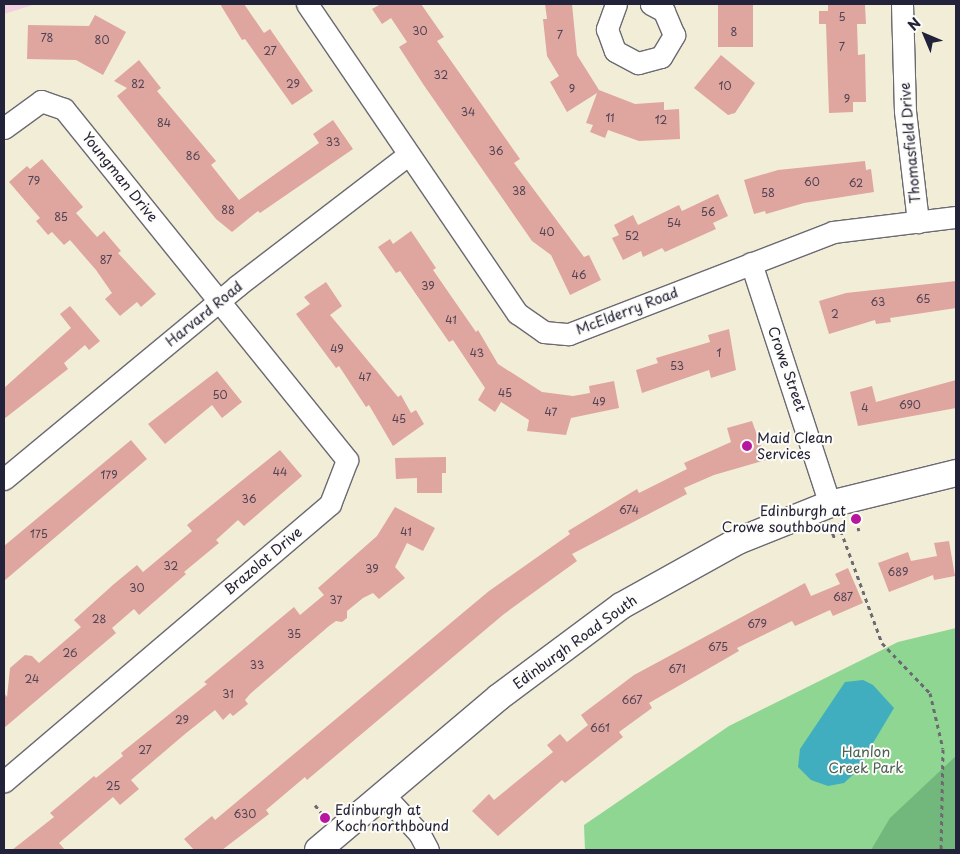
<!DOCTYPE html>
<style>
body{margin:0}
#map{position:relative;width:960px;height:854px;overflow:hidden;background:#f2edd7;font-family:"Playpen Sans",sans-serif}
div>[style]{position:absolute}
.built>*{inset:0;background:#f2cfe1}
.green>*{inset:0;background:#8ed691}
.forest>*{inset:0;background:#72b77b}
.water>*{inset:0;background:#41aebf}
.building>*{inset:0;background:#dfa59f;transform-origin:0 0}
.path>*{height:3px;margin-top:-1.5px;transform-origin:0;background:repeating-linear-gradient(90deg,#6b6972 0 4px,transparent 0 8px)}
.roads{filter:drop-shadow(1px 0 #6b6972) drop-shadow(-1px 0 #6b6972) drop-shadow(0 1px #6b6972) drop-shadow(0 -1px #6b6972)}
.minor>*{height:21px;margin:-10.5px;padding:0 10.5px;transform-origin:10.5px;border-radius:10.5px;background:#fff}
.major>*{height:26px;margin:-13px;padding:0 13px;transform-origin:13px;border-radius:13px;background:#fff}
.dots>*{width:14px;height:14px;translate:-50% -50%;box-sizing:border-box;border:2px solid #fdfcf7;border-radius:50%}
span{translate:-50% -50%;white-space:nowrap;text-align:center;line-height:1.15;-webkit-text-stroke:4px #fdfcf7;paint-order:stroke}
.number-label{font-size:11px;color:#514354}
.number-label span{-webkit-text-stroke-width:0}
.street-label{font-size:14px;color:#22223b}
.poi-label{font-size:14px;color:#22223b}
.left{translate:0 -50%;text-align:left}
.right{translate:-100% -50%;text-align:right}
.park-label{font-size:14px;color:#486159}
.frame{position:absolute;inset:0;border:5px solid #22223b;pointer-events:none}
.north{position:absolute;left:900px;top:10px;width:50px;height:50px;-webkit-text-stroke:4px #fdfcf7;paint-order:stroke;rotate:315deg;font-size:14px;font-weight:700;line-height:20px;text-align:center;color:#22223b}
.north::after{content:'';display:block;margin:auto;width:18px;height:22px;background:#22223b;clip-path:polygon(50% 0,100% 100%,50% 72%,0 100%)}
</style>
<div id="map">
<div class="built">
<div style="clip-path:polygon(4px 4px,36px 4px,4px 14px)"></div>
</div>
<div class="green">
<div style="clip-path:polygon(956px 628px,956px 850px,585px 850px,584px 825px,729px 726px,898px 642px)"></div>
</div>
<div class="forest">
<div style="clip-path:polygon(956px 756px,956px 850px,871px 850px,890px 818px)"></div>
</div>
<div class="water">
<div style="clip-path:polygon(863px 680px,873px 685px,894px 708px,855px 773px,844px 783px,828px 786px,811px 780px,798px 767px,800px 749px,845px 682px)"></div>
</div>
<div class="building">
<div style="clip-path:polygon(220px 4px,244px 4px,264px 33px,270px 29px,313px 91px,292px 105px,245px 39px,242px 40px)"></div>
<div style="clip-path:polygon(381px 4px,421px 4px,444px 37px,437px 41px,520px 159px,514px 163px,584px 257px,589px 255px,601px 280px,570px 295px,551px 255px,532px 241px,423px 84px,399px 47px,407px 42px,391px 18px,382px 24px,372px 9px)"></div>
<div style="clip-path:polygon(545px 4px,572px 4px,577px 55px,599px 90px,635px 104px,664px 102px,664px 110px,679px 109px,680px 139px,639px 141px,608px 130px,605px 138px,590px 132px,593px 125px,586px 123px,597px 93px,567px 112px,550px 82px,559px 76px,547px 56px,543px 19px,547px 19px)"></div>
<div style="left:718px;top:4px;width:35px;height:43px"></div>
<div style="clip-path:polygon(828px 4px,865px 5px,866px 24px,857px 24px,858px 55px,865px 54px,866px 102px,853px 102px,853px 112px,829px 113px,826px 24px,819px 24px,819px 11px,828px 11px)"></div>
<div style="clip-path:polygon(95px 15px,126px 32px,103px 75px,76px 60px,27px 59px,28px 25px,89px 26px)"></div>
<div style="clip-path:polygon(721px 55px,755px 83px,735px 113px,728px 115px,694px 88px)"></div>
<div style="clip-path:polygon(139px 60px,161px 88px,157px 91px,216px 161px,211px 165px,239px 200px,319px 143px,313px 134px,333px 120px,353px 149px,260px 213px,258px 211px,232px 232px,216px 219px,117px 96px,127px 88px,114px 81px)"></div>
<div style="clip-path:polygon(42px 159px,83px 207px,76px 213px,97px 237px,104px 231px,121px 251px,118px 253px,156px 294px,141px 307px,137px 302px,120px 316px,105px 299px,112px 293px,96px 270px,70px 240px,64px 245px,52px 232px,48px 235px,36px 221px,40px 218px,9px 182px,27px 166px,30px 169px)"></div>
<div style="clip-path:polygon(865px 161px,866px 170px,871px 169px,874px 192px,804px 203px,766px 214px,765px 211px,754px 214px,744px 180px,778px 170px)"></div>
<div style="clip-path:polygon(718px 194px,728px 216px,713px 223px,716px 229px,665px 252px,662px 248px,643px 257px,641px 251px,623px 260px,612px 238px,619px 235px,614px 225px,633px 215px,638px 225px,679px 205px,682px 211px)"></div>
<div style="clip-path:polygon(411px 231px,436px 268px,433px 270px,476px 332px,478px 330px,498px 364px,542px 392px,573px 396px,590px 393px,589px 386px,614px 381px,619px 408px,571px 418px,566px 435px,527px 431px,529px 420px,501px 402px,495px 412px,478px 400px,485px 388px,453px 340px,449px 342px,400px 271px,396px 273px,378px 247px,390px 239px,393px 244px)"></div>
<div style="clip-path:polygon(956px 281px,956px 308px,890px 318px,891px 322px,876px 324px,875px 320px,829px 334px,819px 301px,846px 293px)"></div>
<div style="clip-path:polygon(326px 282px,342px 306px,330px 315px,398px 397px,401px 395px,411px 413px,416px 410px,424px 424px,393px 446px,369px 405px,366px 407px,339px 366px,336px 368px,296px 314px,310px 304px,304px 297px)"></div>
<div style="clip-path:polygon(70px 306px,100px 341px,89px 350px,85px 345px,64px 363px,68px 369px,4px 419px,4px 388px,71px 328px,60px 314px)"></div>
<div style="clip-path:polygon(729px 329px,736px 370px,711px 378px,709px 370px,642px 393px,636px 370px,658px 363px,656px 358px,710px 342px,708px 335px)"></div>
<div style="clip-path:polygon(217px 371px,242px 402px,222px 418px,212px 405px,165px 444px,148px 424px)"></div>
<div style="clip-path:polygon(956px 380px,956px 408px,858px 426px,850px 392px,872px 386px,876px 402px)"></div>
<div style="clip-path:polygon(752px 421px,766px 460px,714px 475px,684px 488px,687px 494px,572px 554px,577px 561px,504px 614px,307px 780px,305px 777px,266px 810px,269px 814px,222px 850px,194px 850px,184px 839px,212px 816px,215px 820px,489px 591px,570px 534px,568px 531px,637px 489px,639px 493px,687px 469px,684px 463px,731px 442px,727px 428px)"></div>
<div style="clip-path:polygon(131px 440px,147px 459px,4px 581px,4px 546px)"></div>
<div style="clip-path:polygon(280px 450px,302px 476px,244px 526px,238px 520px,216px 540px,219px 543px,184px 572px,186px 574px,139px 615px,134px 609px,112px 628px,116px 633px,4px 728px,4px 693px,7px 697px,10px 668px,25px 655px,32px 656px,39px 663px,81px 627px,74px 620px,114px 584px,137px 565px,143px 572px,192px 531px,187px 525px)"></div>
<div style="clip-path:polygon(446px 457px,446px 473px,442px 473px,442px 493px,417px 493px,417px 478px,396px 479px,395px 458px)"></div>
<div style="clip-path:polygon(395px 507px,435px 528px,423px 551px,407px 543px,395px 567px,405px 578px,379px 599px,373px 593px,363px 598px,347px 611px,347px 618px,342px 622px,336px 621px,329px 626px,250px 694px,245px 700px,248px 704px,233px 716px,230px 713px,223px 720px,215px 710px,185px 734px,131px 780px,139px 789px,120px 805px,113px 797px,59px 843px,65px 850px,12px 850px,54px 817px,50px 813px,94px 776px,96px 778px,123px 756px,121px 753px,207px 684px,204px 682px,294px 607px,300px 615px,324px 595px,318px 588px,377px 536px)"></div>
<div style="clip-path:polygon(949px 541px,955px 576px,934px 580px,933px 575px,889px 592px,878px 563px,908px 552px,911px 561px,937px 556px,934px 543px)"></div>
<div style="clip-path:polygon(848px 568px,863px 603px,833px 616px,830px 610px,795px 626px,792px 621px,737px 648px,739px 651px,649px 703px,652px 708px,619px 732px,623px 737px,565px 783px,562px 780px,498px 836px,472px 811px,489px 794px,494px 800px,553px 752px,547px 745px,560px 734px,567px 742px,588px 725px,581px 715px,634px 675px,805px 583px,811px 596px,840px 584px,835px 574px)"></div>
</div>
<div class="path">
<div style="left:856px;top:520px;width:11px;rotate:75deg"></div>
<div style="left:838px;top:523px;width:128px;rotate:69.9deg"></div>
<div style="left:882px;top:643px;width:69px;rotate:46.2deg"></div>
<div style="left:930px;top:693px;width:57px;rotate:76.9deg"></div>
<div style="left:943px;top:749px;width:101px;rotate:91.1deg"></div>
<div style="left:830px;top:526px;width:15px;rotate:70deg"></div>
<div style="left:315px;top:805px;width:14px;rotate:51deg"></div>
</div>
<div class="roads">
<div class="minor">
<div style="left:307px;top:4px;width:374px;rotate:55.8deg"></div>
<div style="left:517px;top:313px;width:33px;rotate:35deg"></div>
<div style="left:544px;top:332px;width:25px;rotate:5deg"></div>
<div style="left:569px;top:334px;width:283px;rotate:-21.1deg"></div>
<div style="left:833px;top:232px;width:124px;rotate:-7deg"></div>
<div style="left:616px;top:4px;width:27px;rotate:110deg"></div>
<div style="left:607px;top:29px;width:23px;rotate:70deg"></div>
<div style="left:615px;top:51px;width:26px;rotate:28deg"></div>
<div style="left:638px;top:63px;width:24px;rotate:-15deg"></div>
<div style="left:661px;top:57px;width:26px;rotate:-59deg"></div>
<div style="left:674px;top:35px;width:26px;rotate:-113deg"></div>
<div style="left:664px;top:11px;width:15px;rotate:-152deg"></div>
<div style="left:902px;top:4px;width:107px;rotate:88.4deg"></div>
<div style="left:905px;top:111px;width:112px;rotate:83.3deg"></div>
<div style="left:4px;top:128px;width:46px;rotate:-36.1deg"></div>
<div style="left:41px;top:101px;width:24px;rotate:19deg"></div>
<div style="left:64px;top:109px;width:451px;rotate:51.1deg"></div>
<div style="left:347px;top:460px;width:47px;rotate:111.1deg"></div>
<div style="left:330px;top:504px;width:428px;rotate:139.6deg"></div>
<div style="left:751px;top:263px;width:254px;rotate:71.9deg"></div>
<div style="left:4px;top:479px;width:303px;rotate:-39.6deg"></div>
<div style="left:237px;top:286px;width:215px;rotate:-37.5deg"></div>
<div style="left:384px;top:795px;width:52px;rotate:47.4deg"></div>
<div style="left:419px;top:833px;width:19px;rotate:62deg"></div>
</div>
<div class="major">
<div style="left:318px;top:850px;width:237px;rotate:-40.2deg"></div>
<div style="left:499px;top:697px;width:152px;rotate:-36.7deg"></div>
<div style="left:621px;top:606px;width:134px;rotate:-29.1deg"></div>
<div style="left:738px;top:541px;width:99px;rotate:-21.9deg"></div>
<div style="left:830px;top:504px;width:130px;rotate:-13.8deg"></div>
</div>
</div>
<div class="dots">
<div style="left:747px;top:446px;background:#b5179e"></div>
<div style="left:856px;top:519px;background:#b5179e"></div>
<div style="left:325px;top:818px;background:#b5179e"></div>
</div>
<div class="number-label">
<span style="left:842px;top:17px">5</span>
<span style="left:420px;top:31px">30</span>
<span style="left:734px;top:32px">8</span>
<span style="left:560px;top:35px">7</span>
<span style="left:47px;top:38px">78</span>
<span style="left:102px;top:40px">80</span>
<span style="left:842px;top:47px">7</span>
<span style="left:270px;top:51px">27</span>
<span style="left:441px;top:75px">32</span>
<span style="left:138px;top:84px">82</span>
<span style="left:293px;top:84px">29</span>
<span style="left:725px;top:86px">10</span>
<span style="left:572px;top:89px">9</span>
<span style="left:847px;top:99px">9</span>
<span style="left:468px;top:112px">34</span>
<span style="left:610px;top:118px">11</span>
<span style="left:661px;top:120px">12</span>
<span style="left:164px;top:123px">84</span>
<span style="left:333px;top:142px">33</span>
<span style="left:496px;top:151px">36</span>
<span style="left:193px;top:156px">86</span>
<span style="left:34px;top:181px">79</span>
<span style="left:812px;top:182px">60</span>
<span style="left:856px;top:183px">62</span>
<span style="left:519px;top:191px">38</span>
<span style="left:768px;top:193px">58</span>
<span style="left:228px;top:210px">88</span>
<span style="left:708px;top:212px">56</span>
<span style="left:61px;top:217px">85</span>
<span style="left:674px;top:223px">54</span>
<span style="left:547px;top:232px">40</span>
<span style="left:632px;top:236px">52</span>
<span style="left:106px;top:260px">87</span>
<span style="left:579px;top:275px">46</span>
<span style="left:428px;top:286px">39</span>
<span style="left:923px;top:299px">65</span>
<span style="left:878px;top:302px">63</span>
<span style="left:835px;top:314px">2</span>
<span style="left:451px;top:320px">41</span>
<span style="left:337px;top:349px">49</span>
<span style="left:477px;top:353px">43</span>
<span style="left:719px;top:353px">1</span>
<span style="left:677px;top:366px">53</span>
<span style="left:365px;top:377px">47</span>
<span style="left:505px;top:393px">45</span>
<span style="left:220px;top:395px">50</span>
<span style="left:599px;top:402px">49</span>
<span style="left:910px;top:405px">690</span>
<span style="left:865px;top:408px">4</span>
<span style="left:551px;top:412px">47</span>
<span style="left:399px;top:419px">45</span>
<span style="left:280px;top:472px">44</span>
<span style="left:109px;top:475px">179</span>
<span style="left:249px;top:499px">36</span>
<span style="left:629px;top:510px">674</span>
<span style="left:406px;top:532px">41</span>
<span style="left:39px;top:534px">175</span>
<span style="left:171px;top:566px">32</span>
<span style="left:372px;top:569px">39</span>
<span style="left:898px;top:572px">689</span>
<span style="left:137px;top:588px">30</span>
<span style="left:843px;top:597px">687</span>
<span style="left:336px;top:600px">37</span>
<span style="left:99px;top:619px">28</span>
<span style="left:757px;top:624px">679</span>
<span style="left:294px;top:634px">35</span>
<span style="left:718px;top:647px">675</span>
<span style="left:70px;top:653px">26</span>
<span style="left:257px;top:665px">33</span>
<span style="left:677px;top:669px">671</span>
<span style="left:32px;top:679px">24</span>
<span style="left:228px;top:694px">31</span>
<span style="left:632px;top:700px">667</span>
<span style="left:182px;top:720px">29</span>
<span style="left:600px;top:728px">661</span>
<span style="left:145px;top:750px">27</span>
<span style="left:113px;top:786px">25</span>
<span style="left:245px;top:814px">630</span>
</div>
<div class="street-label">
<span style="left:910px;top:143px;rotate:-95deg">Thomasfield Drive</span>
<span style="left:120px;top:177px;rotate:51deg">Youngman Drive</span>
<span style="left:627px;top:311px;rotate:-21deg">McElderry Road</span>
<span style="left:204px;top:314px;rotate:-39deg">Harvard Road</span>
<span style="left:787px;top:369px;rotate:71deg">Crowe Street</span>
<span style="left:263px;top:561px;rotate:-40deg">Brazolot Drive</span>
<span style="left:575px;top:642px;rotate:-36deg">Edinburgh Road South</span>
</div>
<div class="poi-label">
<span class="left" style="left:757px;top:446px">Maid Clean<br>Services</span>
<span class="right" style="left:846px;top:519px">Edinburgh at<br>Crowe southbound</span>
<span class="left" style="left:335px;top:818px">Edinburgh at<br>Koch northbound</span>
</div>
<div class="park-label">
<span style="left:866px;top:760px">Hanlon<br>Creek Park</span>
</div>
<div class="frame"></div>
<div class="north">N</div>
</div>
